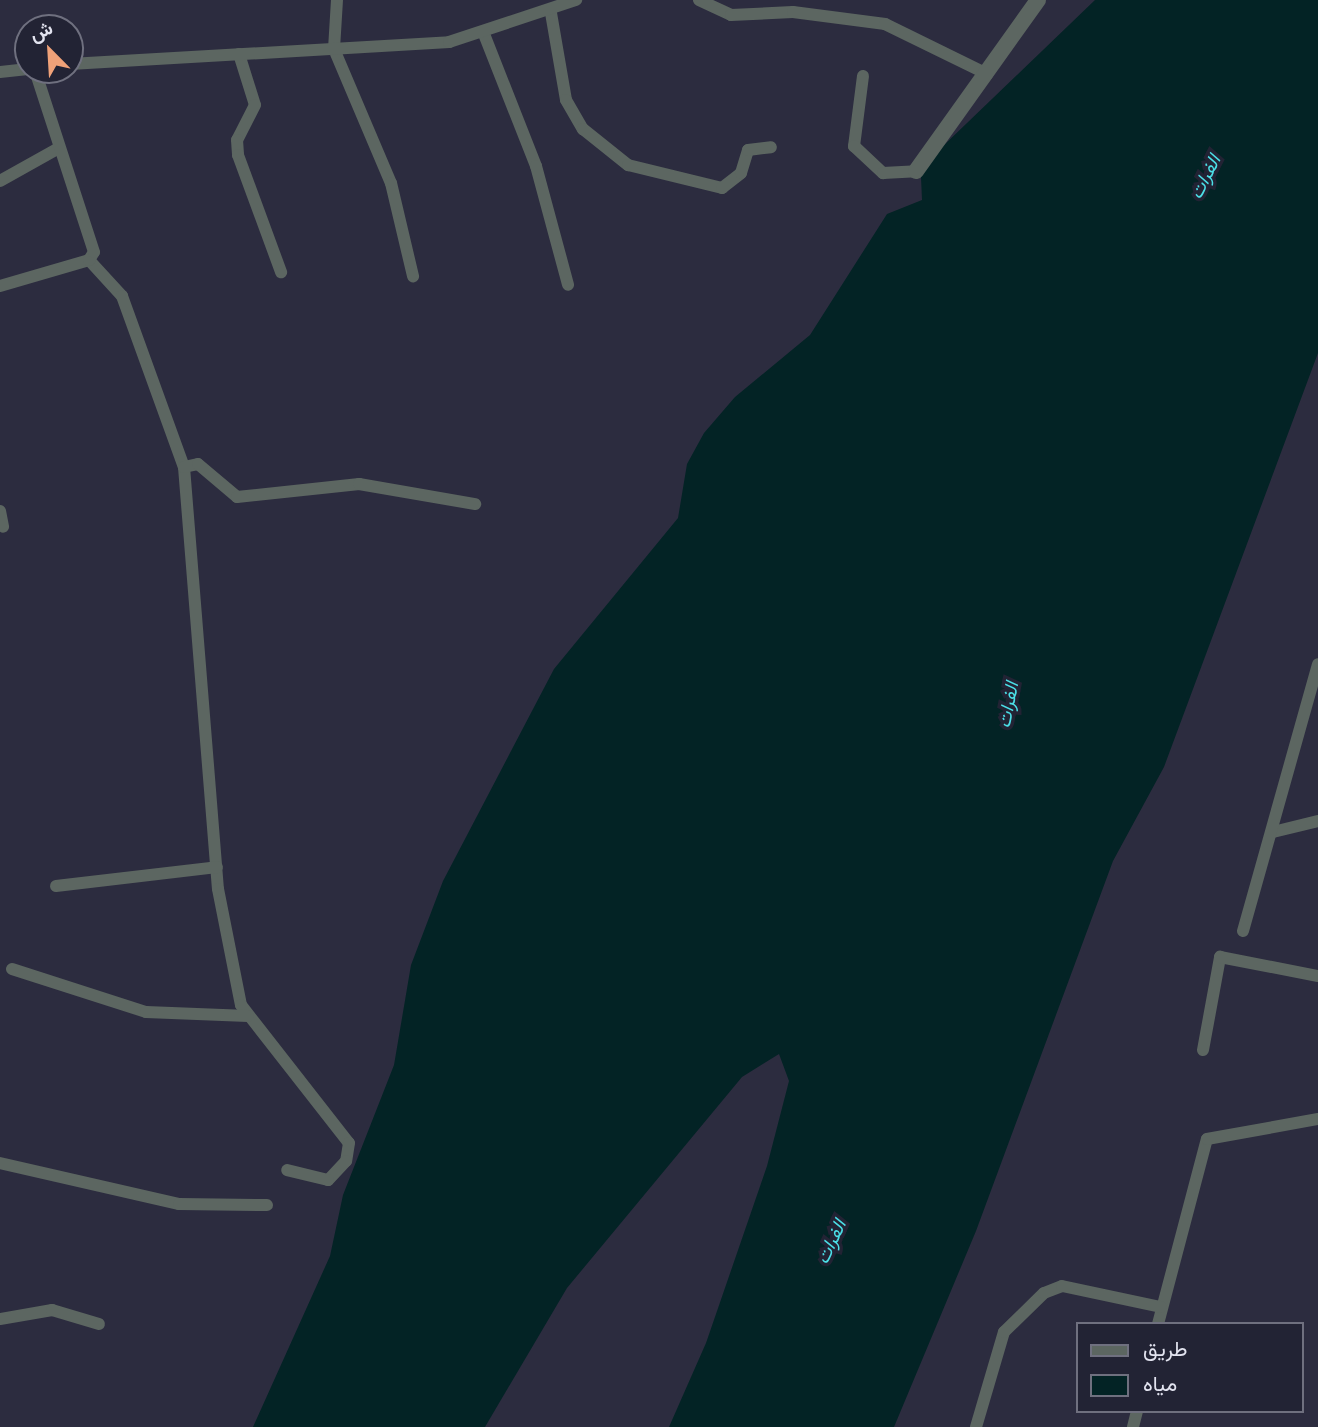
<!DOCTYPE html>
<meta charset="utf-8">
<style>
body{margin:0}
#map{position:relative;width:1318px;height:1427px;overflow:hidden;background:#2c2c3f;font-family:"Crimson Pro",Vazirmatn,serif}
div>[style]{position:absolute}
.water>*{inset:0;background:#032325}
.minor>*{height:12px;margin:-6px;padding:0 6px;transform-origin:6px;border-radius:6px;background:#5c6661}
.tertiary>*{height:16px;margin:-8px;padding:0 8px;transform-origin:8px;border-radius:8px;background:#5c6661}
span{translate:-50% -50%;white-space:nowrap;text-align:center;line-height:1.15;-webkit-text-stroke:7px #222334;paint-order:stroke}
.water-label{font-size:19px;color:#4bdfe7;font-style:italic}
.legend{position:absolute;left:1076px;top:1322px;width:228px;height:91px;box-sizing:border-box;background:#222334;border:2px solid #6f707f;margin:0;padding:9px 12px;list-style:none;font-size:21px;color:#e2e3ef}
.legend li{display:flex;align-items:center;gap:14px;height:35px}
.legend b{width:35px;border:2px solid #6f707f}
.north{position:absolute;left:14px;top:14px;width:70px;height:70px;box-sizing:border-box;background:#222334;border:2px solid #6f707f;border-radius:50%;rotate:336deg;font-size:19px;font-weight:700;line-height:28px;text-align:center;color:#e2e3ef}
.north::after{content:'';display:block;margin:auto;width:24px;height:32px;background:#f0a279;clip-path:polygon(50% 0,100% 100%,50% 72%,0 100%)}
</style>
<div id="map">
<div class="water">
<div style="clip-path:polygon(1095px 0,1318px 0,1318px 353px,1164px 767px,1113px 861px,976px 1231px,894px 1427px,669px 1427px,706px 1343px,767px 1166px,789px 1081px,779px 1054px,742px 1077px,567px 1288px,485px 1427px,253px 1427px,330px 1256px,343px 1195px,394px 1065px,411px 965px,443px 881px,554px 669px,678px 518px,687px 464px,704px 433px,735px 397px,810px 335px,887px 214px,922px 200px,921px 177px,941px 148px)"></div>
</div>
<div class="minor">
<div style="left:337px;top:0;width:49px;rotate:93.5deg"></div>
<div style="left:334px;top:49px;width:146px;rotate:67deg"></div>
<div style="left:391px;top:183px;width:96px;rotate:76.7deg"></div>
<div style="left:699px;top:0;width:35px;rotate:25deg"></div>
<div style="left:731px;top:15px;width:62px;rotate:-2.8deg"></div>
<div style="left:793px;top:12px;width:93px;rotate:7.4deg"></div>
<div style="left:885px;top:24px;width:114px;rotate:26.1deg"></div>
<div style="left:551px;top:13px;width:88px;rotate:80.2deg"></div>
<div style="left:566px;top:100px;width:34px;rotate:60deg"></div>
<div style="left:583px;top:129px;width:58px;rotate:38.7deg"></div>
<div style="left:628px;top:165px;width:97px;rotate:13.7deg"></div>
<div style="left:722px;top:188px;width:24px;rotate:-38deg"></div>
<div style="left:741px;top:173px;width:24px;rotate:-73deg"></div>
<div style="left:748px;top:150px;width:23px;rotate:-7deg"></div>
<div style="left:484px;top:34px;width:142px;rotate:68.5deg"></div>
<div style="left:536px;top:166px;width:123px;rotate:74.9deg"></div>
<div style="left:239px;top:54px;width:53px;rotate:72.6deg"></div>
<div style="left:255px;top:105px;width:39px;rotate:117deg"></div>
<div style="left:237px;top:140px;width:15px;rotate:86deg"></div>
<div style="left:238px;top:155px;width:125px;rotate:69.8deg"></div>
<div style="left:70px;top:64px;width:380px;rotate:-3.3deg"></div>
<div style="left:449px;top:42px;width:134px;rotate:-18.3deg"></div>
<div style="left:0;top:72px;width:28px;rotate:-6deg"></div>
<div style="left:863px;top:76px;width:71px;rotate:97.3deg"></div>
<div style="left:854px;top:146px;width:40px;rotate:43deg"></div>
<div style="left:883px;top:173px;width:33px;rotate:-3deg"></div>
<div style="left:0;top:181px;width:65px;rotate:-29.3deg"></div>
<div style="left:89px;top:260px;width:49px;rotate:47.5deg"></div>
<div style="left:122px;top:296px;width:182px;rotate:70.1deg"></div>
<div style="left:184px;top:467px;width:423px;rotate:85.4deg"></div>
<div style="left:218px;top:889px;width:118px;rotate:78.8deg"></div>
<div style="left:241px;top:1005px;width:175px;rotate:52deg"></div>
<div style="left:349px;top:1143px;width:18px;rotate:99deg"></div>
<div style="left:346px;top:1161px;width:26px;rotate:133deg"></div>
<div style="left:328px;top:1180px;width:42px;rotate:-166.3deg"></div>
<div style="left:0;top:286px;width:93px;rotate:-16.3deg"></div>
<div style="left:89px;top:260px;width:9px;rotate:-58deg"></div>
<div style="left:94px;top:252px;width:191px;rotate:-108deg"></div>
<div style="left:184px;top:467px;width:14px;rotate:-12deg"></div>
<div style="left:198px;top:464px;width:51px;rotate:40.2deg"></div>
<div style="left:237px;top:497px;width:123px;rotate:-6.1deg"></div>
<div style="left:359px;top:484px;width:118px;rotate:9.8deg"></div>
<div style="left:0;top:511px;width:16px;rotate:79deg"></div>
<div style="left:1273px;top:832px;width:46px;rotate:-13.7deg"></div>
<div style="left:56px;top:886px;width:162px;rotate:-6.7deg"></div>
<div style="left:1243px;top:931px;width:277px;rotate:-74.3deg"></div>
<div style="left:12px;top:969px;width:141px;rotate:17.8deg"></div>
<div style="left:146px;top:1012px;width:102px;rotate:2.2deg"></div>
<div style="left:1203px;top:1050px;width:95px;rotate:-79.6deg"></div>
<div style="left:1220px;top:957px;width:100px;rotate:11deg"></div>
<div style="left:0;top:1163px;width:184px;rotate:12.9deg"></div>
<div style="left:179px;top:1204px;width:88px;rotate:0.7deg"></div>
<div style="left:0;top:1319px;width:53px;rotate:-9.8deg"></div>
<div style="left:52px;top:1310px;width:49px;rotate:16.6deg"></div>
<div style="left:1158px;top:1324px;width:191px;rotate:-75.2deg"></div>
<div style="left:1207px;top:1139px;width:113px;rotate:-10.2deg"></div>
<div style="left:976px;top:1427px;width:99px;rotate:-73.6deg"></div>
<div style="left:1004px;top:1332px;width:56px;rotate:-44.3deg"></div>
<div style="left:1044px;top:1293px;width:19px;rotate:-21deg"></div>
<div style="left:1062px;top:1286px;width:101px;rotate:12deg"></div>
<div style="left:1133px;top:1427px;width:16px;rotate:-76deg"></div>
</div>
<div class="tertiary">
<div style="left:916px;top:171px;width:210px;rotate:-54.5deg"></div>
</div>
<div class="water-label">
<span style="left:1205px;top:177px;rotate:-63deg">الفرات</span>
<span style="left:1008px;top:705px;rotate:-79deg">الفرات</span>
<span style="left:831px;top:1242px;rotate:-65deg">الفرات</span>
</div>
<ul class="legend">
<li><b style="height:9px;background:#5c6661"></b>طريق</li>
<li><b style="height:19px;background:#032325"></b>مياه</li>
</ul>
<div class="north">ش</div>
</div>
